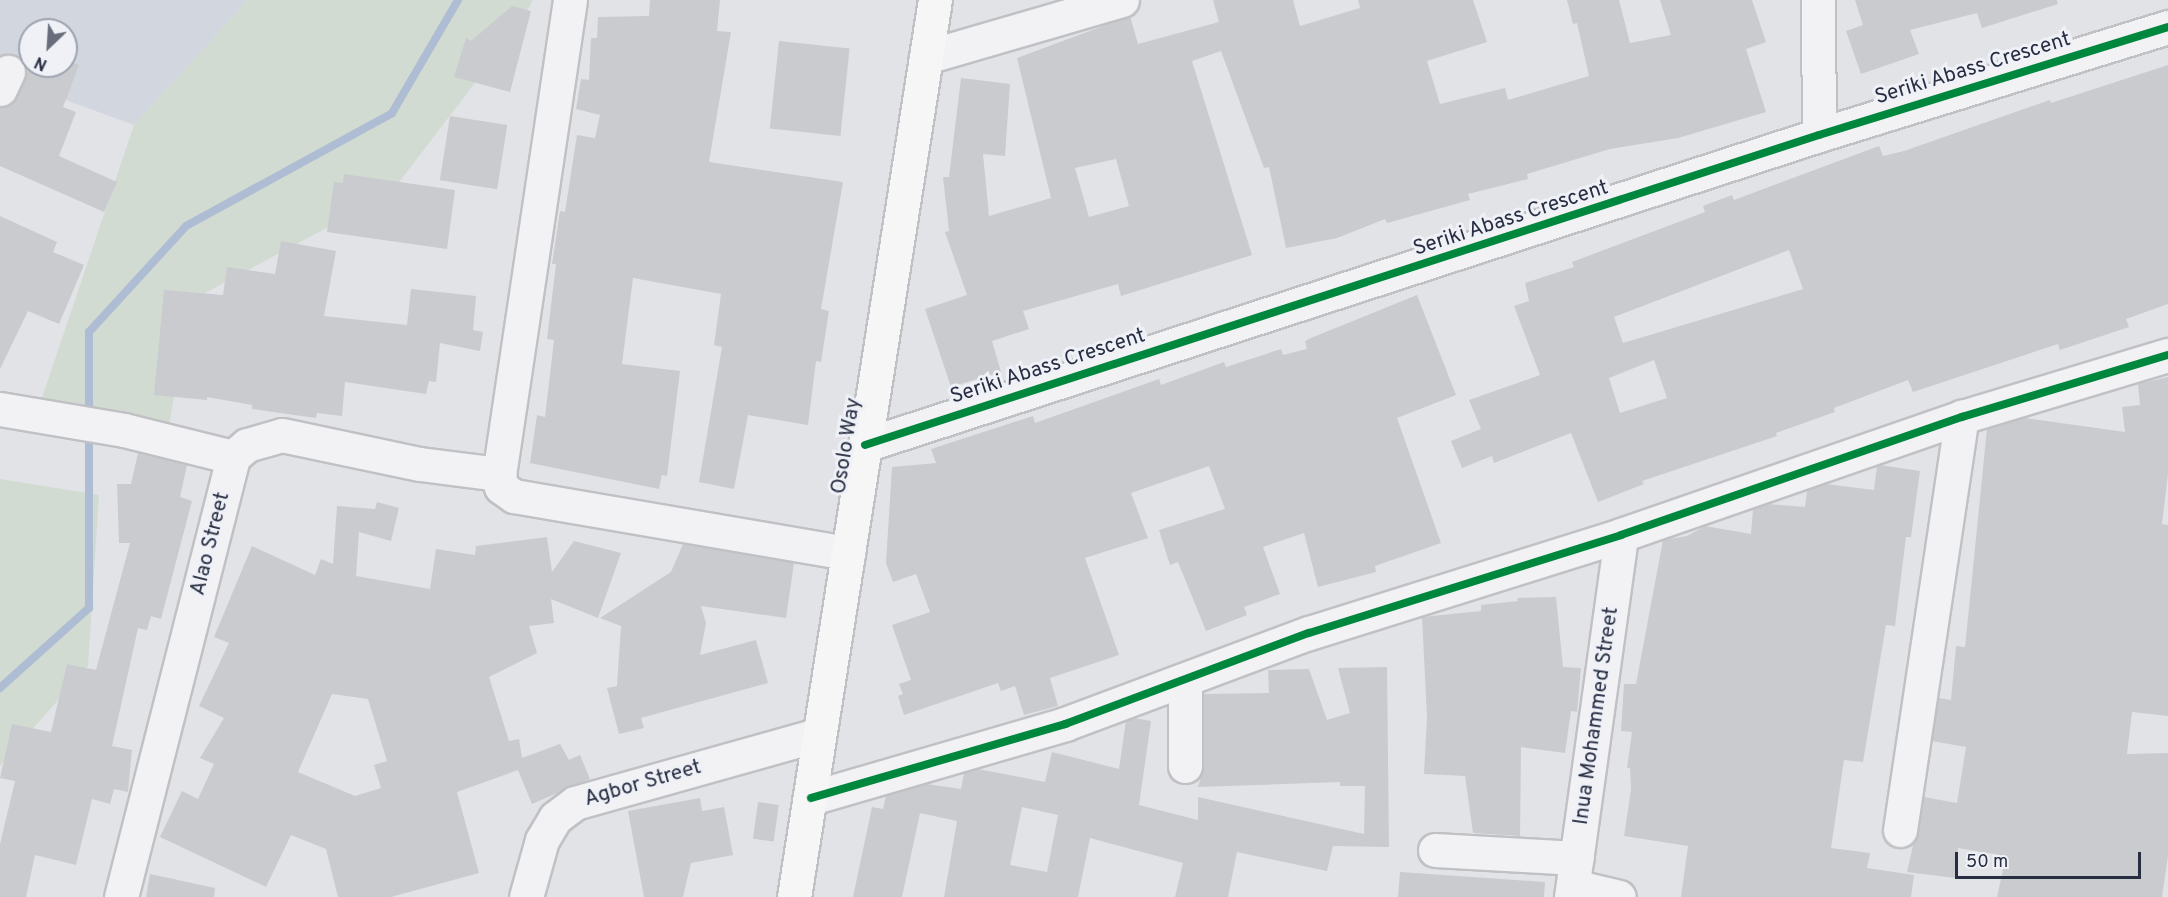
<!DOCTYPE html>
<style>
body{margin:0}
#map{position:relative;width:2168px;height:897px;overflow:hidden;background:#e2e3e7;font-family:Overpass,sans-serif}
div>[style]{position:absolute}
.built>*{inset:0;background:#d2d6de}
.green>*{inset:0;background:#d1dbd2}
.stream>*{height:8px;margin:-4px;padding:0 4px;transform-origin:4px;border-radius:4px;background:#aebcd4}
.building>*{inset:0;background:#cacbcf;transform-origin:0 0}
.roads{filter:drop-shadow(2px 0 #c0c1c5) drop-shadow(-2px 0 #c0c1c5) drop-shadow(0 2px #c0c1c5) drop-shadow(0 -2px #c0c1c5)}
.minor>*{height:33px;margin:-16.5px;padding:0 16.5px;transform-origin:16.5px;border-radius:16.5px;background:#f2f2f4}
.major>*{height:33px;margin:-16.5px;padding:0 16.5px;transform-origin:16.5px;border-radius:16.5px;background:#f6f6f7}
.cycleway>*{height:8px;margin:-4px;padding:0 4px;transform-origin:4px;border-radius:4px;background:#00873e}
span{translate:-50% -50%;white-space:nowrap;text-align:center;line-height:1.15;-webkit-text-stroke:6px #eff1f7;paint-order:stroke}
.street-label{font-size:21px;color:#272e42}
.north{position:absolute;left:18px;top:18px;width:60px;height:60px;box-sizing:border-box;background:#eff1f7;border:2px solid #9fa3af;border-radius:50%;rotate:205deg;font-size:16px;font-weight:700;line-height:24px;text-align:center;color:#272e42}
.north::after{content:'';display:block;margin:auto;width:21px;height:27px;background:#686d7c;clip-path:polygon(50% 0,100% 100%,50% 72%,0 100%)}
.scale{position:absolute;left:1955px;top:852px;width:186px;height:27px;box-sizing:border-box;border:3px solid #272e42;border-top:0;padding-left:8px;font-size:18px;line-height:21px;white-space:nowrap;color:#272e42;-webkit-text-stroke:4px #eff1f7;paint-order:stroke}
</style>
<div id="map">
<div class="built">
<div style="clip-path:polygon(evenodd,0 0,248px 0,134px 125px,0 76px,0 0,30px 30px,66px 30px,66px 66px,30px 66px,30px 30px)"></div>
</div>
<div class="green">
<div style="clip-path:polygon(248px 0,533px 0,520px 24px,390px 194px,190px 301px,164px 456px,40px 404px,134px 125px)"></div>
<div style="clip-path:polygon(0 479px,99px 495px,88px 666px,0 766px)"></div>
</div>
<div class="stream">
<div style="left:89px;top:417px;width:85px;rotate:-90deg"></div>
<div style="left:89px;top:332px;width:144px;rotate:-47.5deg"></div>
<div style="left:186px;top:226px;width:235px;rotate:-28.7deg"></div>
<div style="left:392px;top:113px;width:131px;rotate:-59.7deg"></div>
<div style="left:0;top:688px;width:120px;rotate:-42deg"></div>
<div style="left:89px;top:608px;width:176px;rotate:-90deg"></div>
</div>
<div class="building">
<div style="clip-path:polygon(650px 0,720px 0,717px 31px,731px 32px,709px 162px,843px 182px,821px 309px,829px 311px,821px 362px,816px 361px,808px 425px,748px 415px,734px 489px,699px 482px,722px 347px,714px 345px,721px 294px,633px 278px,622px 364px,680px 371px,667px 476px,662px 475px,659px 489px,530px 463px,537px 415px,545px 417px,554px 340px,547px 339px,556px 264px,552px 264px,560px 211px,565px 212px,577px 135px,595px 138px,600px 115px,576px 109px,581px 79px,589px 80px,591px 38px,597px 38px,598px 17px,649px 16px)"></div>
<div style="clip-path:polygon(evenodd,1213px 0,1293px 0,1300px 26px,1360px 8px,1358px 0,1473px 0,1487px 42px,1427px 61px,1440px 104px,1505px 88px,1508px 100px,1589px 76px,1577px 23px,1573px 24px,1567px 0,1619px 0,1630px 43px,1671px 35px,1660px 0,1752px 0,1766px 42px,1746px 49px,1766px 112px,1678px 138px,1610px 149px,1527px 174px,1528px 179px,1468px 194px,1470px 200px,1387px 223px,1385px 219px,1337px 238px,1286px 248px,1269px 167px,1264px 168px,1221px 51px,1192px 61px,1252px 255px,1121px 296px,1118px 284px,1023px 311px,1029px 329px,992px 341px,1001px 372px,951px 387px,925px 309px,967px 295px,945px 232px,949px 231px,943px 177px,949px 177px,961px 78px,1010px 84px,1005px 156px,983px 154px,989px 216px,1051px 198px,1017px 58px,1130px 16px,1138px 44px,1219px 22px,1213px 0,1116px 159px,1129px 206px,1089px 217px,1075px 168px,1116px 159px)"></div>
<div style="clip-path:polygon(1855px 0,2057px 0,2058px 4px,1982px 28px,1977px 13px,1910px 30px,1919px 54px,1861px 74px,1846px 31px,1863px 25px)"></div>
<div style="clip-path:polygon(512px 6px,531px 11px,510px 92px,454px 77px,466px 38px,471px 41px)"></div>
<div style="left:779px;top:41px;width:71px;height:88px;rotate:6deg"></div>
<div style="clip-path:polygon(66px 60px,79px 65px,63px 107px,76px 112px,59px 156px,117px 182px,104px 212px,0 166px,0 107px,17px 97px,30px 65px,66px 66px)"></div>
<div style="clip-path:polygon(evenodd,2168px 65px,2168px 304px,2126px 319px,2129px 327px,2060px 350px,2058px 344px,1913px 392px,1908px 380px,1834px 408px,1835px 412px,1776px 433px,1777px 436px,1642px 481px,1644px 484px,1598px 502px,1571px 433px,1494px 463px,1492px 456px,1462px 468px,1451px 441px,1481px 429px,1469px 400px,1540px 375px,1514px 306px,1529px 301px,1525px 283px,1574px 267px,1572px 262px,1705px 212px,1703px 206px,1732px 195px,1734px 200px,1879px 146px,1883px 156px,1904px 151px,2050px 100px,2051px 103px,2168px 65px,1789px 250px,1803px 289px,1623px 343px,1614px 317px,1789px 250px,2168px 65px,1654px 360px,1667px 398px,1620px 413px,1609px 378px,1654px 360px)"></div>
<div style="left:450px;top:116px;width:58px;height:65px;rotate:9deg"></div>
<div style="clip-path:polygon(344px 174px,455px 190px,447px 249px,327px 232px,334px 182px,343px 183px)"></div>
<div style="clip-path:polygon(0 216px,57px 242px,53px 252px,84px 265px,59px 324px,28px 311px,0 369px)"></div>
<div style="clip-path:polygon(281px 241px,336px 251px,324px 316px,407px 325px,411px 289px,476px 296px,473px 330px,483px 332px,480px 351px,440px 343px,436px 382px,429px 381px,426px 394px,345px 382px,342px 416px,317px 413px,316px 418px,252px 409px,252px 405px,207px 397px,207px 400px,154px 395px,164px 290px,223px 295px,227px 267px,275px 274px)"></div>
<div style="clip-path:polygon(1417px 295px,1456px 395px,1397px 418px,1441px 543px,1375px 566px,1376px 572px,1318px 587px,1304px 533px,1263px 547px,1280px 594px,1244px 607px,1247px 615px,1206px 631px,1178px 562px,1170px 565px,1159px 530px,1225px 509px,1209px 466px,1131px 493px,1148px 538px,1085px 558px,1119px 655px,1050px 678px,1058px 706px,1024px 715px,1015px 686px,1001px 691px,998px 683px,904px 715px,898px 696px,903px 694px,899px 684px,911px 680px,892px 625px,930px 612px,916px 574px,893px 582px,886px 563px,892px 467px,936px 463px,931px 449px,1033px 416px,1035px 423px,1159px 379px,1161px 385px,1224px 362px,1226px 367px,1281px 349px,1283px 355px,1307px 349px,1305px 341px,1311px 338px)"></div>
<div style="clip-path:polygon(2168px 377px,2168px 474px,2162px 524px,2168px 525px,2168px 716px,2132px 712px,2127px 754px,2168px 753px,2168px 856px,2162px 897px,1997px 897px,2006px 856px,1958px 848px,1955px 878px,1907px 872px,1924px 797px,1957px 803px,1966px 747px,1932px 741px,1939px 698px,1951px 700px,1956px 646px,1965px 647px,1987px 429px,2025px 418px,2125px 432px,2122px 407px,2140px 405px,2138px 384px)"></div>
<div style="clip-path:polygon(138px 453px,187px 465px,180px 497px,192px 501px,161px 619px,151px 616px,147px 630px,138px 628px,112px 746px,132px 750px,128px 792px,114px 789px,110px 804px,92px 799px,76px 865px,35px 855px,26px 897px,0 897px,0 844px,15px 781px,0 778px,12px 724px,51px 732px,67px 664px,96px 670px,130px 543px,119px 543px,117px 484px,131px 484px)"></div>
<div style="clip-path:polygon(1880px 465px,1920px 471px,1911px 537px,1906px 537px,1895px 626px,1886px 625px,1863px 762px,1844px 760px,1831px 848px,1870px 853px,1867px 868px,1914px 875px,1911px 897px,1681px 897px,1688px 846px,1624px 836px,1631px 790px,1630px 768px,1627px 768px,1632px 732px,1621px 731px,1624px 684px,1636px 684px,1663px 540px,1687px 536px,1705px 526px,1751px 534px,1753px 509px,1767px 504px,1805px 507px,1807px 491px,1826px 484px,1874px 490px,1877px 466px)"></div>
<div style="clip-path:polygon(evenodd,377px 502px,399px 508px,391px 541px,359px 532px,356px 576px,430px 589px,436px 549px,475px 555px,476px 546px,547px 537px,552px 572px,574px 541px,621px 553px,598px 618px,551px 599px,554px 623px,529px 626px,537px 653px,489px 677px,509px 741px,519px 739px,522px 758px,560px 744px,569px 760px,580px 755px,590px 779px,532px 804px,518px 770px,457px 792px,479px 873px,391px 897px,338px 897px,326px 849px,291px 835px,266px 887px,160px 837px,182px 791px,198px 799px,214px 764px,200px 758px,224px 718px,199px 706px,229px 643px,214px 637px,252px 546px,315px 575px,321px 559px,333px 564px,337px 506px,375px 509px,377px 502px,332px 694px,368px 699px,387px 761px,374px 765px,381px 788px,355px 796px,298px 772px,332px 694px)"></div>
<div style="clip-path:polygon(683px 544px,794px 563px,786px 618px,701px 606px,706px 623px,700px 655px,756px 640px,768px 683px,641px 718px,644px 728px,619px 734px,607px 688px,617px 686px,621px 626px,600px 618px,671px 572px)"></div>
<div style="clip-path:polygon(1556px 597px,1563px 667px,1581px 668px,1577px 712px,1571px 711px,1565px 753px,1521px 747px,1520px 836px,1473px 833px,1465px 776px,1424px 774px,1427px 717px,1422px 617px,1481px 611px,1481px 605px,1518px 601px,1517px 598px)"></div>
<div style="clip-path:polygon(evenodd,1387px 667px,1389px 847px,1333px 846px,1327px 871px,1237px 852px,1228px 897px,1175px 897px,1183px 863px,1090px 838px,1078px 897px,944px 897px,957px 821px,920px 813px,902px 897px,853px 897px,872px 807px,883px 809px,886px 796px,926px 784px,961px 789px,964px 773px,978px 769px,1045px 782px,1052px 752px,1119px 769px,1126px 721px,1134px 718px,1151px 721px,1139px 805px,1198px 820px,1198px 797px,1364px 834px,1365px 786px,1340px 786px,1340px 782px,1198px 787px,1204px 766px,1204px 694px,1269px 693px,1268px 670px,1309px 669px,1327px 720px,1350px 713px,1338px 668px,1387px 667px,1022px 807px,1058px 815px,1047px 872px,1010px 865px,1022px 807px)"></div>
<div style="clip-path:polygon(700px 798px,702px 811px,724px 807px,733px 855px,691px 863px,683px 897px,644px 897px,628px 811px)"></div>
<div style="left:758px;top:802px;width:21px;height:37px;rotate:8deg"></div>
<div style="clip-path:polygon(1400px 872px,1545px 882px,1544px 897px,1398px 897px)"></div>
<div style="clip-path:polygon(150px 874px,215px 888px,214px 897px,146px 897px)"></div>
</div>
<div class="roads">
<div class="minor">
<div style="left:570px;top:0;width:479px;rotate:98.5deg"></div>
<div style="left:499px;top:474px;width:13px;rotate:81deg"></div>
<div style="left:501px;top:487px;width:16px;rotate:35deg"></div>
<div style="left:514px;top:496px;width:339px;rotate:9.7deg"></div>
<div style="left:1818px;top:0;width:135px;rotate:89.6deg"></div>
<div style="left:926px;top:57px;width:204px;rotate:-16.2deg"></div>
<div style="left:0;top:89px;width:19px;rotate:-65deg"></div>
<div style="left:0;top:409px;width:126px;rotate:9.6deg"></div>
<div style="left:124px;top:430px;width:112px;rotate:13.9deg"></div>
<div style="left:865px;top:445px;width:1003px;rotate:-18deg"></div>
<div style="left:1819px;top:135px;width:365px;rotate:-17.2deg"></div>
<div style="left:1185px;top:680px;width:86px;rotate:90deg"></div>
<div style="left:811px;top:798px;width:265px;rotate:-16.2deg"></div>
<div style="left:1065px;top:724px;width:260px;rotate:-20.5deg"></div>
<div style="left:1309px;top:633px;width:327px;rotate:-17.4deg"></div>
<div style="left:1621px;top:535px;width:361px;rotate:-19.1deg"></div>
<div style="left:1962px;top:417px;width:215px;rotate:-16.8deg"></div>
<div style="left:1900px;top:830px;width:418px;rotate:-81.5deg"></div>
<div style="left:1435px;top:850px;width:142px;rotate:3.2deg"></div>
<div style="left:1573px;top:886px;width:47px;rotate:13.4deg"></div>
<div style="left:121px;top:897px;width:454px;rotate:-75.7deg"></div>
<div style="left:233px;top:457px;width:18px;rotate:-41deg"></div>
<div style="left:247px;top:445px;width:36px;rotate:-16deg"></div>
<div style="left:282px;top:435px;width:141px;rotate:11.9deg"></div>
<div style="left:420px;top:464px;width:80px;rotate:7.2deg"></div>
<div style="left:526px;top:897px;width:59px;rotate:-74.3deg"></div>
<div style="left:542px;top:840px;width:26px;rotate:-59deg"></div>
<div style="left:555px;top:818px;width:25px;rotate:-37deg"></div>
<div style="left:575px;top:803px;width:251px;rotate:-15.7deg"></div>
<div style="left:1571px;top:897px;width:365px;rotate:-82.1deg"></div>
</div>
<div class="major">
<div style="left:794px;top:897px;width:908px;rotate:-81.07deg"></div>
</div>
</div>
<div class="cycleway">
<div style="left:865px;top:445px;width:1003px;rotate:-18deg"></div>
<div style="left:1819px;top:135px;width:365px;rotate:-17.2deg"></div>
<div style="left:811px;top:798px;width:265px;rotate:-16.2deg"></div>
<div style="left:1065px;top:724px;width:260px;rotate:-20.5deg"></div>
<div style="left:1309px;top:633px;width:327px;rotate:-17.4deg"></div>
<div style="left:1621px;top:535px;width:361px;rotate:-19.1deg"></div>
<div style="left:1962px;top:417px;width:215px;rotate:-16.8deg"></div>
</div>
<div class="street-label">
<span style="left:1973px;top:69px;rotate:-17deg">Seriki Abass Crescent</span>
<span style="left:1511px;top:219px;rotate:-18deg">Seriki Abass Crescent</span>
<span style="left:1048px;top:367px;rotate:-18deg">Seriki Abass Crescent</span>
<span style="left:847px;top:446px;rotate:-81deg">Osolo Way</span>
<span style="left:211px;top:544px;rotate:-76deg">Alao Street</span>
<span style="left:1597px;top:716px;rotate:-82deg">Inua Mohammed Street</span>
<span style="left:643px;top:784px;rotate:-16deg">Agbor Street</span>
</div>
<div class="north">N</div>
<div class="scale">50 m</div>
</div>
